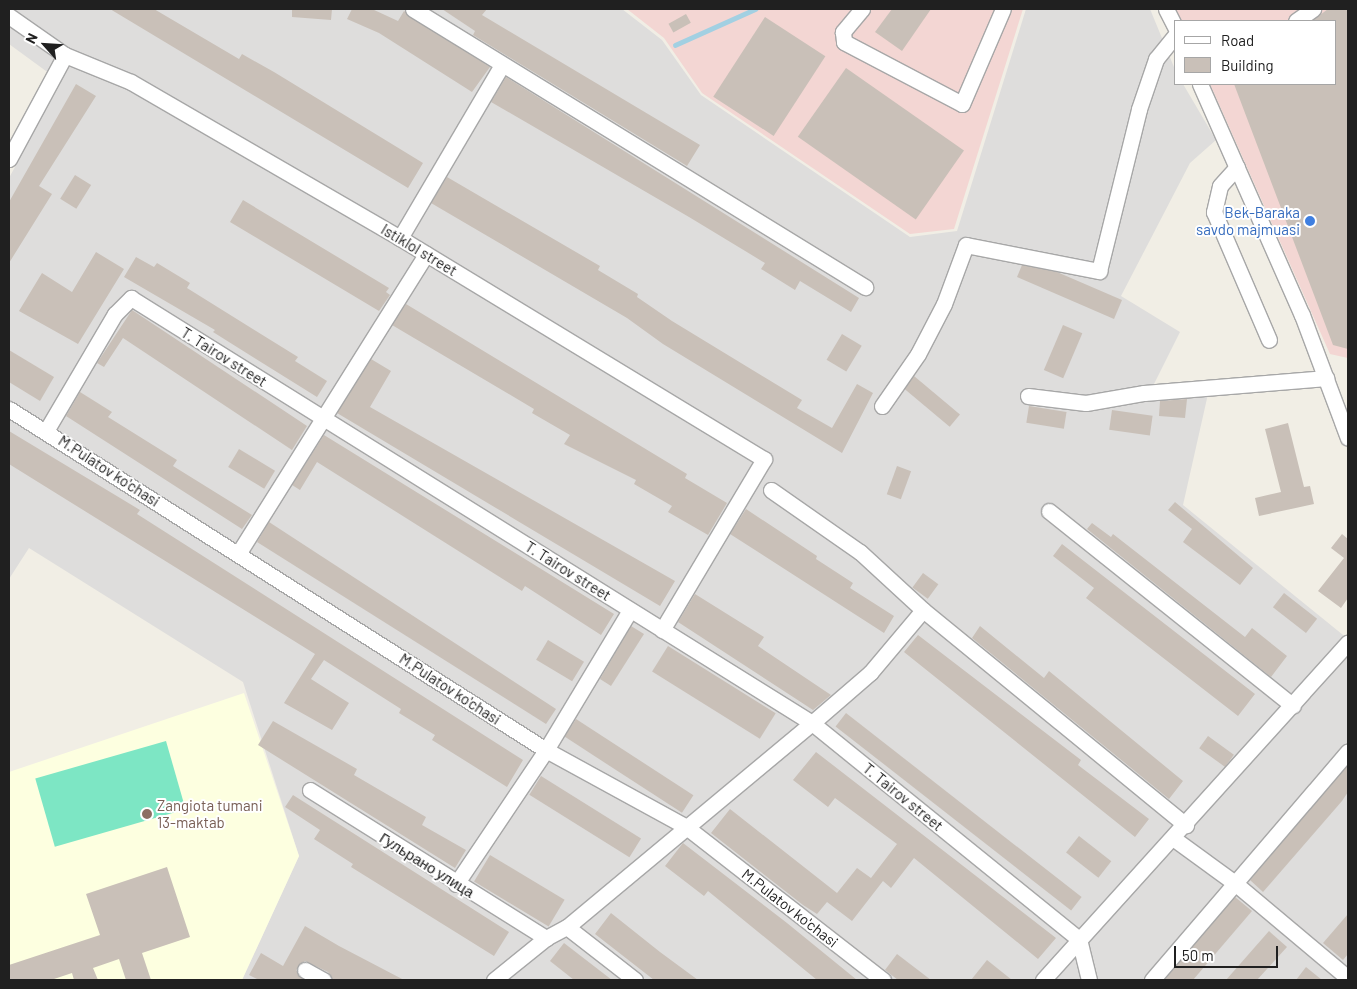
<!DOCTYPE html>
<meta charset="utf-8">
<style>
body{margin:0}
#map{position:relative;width:1357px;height:989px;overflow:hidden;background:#f1eee5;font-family:Barlow,sans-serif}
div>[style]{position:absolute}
.residential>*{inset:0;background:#dedddc}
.commercial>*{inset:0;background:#f3d6d3}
.education>*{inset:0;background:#fdffe0}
.pitch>*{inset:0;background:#7de6c4;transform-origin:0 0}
.stream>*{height:4.5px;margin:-2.25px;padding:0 2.25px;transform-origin:2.25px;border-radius:2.25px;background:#a2d0e2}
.building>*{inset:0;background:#c9c0b8;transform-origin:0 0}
.roads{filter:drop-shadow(1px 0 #a7a7a7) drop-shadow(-1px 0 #a7a7a7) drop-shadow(0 1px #a7a7a7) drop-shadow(0 -1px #a7a7a7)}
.minor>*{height:15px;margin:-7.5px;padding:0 7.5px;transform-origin:7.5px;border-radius:7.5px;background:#fff}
.dots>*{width:14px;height:14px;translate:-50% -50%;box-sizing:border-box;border:2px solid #fff;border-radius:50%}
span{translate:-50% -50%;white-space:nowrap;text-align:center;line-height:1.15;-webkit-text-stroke:4px #fff;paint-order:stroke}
.shop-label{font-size:15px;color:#366cbe}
.right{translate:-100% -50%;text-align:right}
.street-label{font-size:15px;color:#202020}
.education-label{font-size:15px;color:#785e54}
.left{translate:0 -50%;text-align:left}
.frame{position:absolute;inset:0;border:10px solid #202020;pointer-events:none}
.legend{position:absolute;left:1174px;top:20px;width:162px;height:65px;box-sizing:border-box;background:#fff;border:1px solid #a6a6a6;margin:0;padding:6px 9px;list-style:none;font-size:15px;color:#202020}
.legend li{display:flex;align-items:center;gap:10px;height:25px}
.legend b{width:25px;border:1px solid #a6a6a6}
.north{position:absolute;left:20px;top:20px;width:50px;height:50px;-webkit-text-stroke:4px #fff;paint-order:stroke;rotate:296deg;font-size:14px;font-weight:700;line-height:20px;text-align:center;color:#202020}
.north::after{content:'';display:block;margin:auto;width:18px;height:22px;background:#202020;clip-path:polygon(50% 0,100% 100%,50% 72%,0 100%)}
.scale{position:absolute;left:1174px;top:946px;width:104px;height:22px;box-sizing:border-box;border:2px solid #202020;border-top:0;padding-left:6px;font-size:15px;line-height:18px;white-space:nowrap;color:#202020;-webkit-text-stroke:4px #fff;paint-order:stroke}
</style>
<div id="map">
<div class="residential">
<div style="clip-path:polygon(9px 9px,622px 9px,662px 40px,701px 95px,910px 237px,957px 231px,1026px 9px,1150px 9px,1176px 72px,1176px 84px,1183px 84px,1216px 140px,1190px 163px,1121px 296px,1180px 332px,1150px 392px,1208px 394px,1183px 505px,1348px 639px,1348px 980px,242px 980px,299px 856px,243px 682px,29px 548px,9px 579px,9px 178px,61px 82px,9px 44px)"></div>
</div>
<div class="commercial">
<div style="clip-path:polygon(627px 9px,1023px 9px,954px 229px,910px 234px,702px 93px,664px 38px)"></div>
<div style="clip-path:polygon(1173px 9px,1348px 9px,1348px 358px,1330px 354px,1210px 84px,1336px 84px,1336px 21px,1179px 21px)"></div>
</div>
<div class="education">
<div style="clip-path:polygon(244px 693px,299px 856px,242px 980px,9px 980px,9px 772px)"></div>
</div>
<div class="pitch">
<div style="left:166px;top:741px;width:71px;height:136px;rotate:74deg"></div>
</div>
<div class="stream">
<div style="left:675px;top:45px;width:88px;rotate:-24.2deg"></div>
</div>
<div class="building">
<div style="clip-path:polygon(110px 9px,154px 9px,239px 59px,242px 54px,274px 72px,423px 163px,408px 188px)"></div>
<div style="clip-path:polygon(292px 9px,332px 9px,331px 20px,292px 17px)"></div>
<div style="clip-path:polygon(352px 9px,372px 9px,398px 21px,404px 11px,490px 67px,472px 92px,379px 33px,347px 19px)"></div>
<div style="clip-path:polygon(442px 9px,487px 9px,482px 15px,700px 145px,687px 166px,473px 35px,475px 31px)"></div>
<div style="clip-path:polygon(892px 9px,931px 9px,902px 51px,875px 32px)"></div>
<div style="clip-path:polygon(1328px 9px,1348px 9px,1348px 349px,1333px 345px,1234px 84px,1336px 84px,1336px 21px,1312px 21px)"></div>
<div style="left:686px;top:14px;width:10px;height:20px;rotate:61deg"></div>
<div style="left:765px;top:17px;width:72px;height:95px;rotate:33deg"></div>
<div style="left:846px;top:68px;width:144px;height:84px;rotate:35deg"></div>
<div style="clip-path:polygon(506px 77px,859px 298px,851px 312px,800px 281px,795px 290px,761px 269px,765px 263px,689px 217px,491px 102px)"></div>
<div style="clip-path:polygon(76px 84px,96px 96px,39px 186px,52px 194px,9px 263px,9px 202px)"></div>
<div style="left:75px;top:175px;width:19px;height:28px;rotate:32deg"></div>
<div style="clip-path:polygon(447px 177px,600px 266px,598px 270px,638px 294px,637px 297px,672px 321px,802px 400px,797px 408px,832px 428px,857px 384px,873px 393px,842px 453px,663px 344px,627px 318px,431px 203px)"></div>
<div style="clip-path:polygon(243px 200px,389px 288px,386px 292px,390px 295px,379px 311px,230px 222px)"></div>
<div style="clip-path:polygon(96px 252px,124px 269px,78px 344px,19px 311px,42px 273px,72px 292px)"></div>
<div style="clip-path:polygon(136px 257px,154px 267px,157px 263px,190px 283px,187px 288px,298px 357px,295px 361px,327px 381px,317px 397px,213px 332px,215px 330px,124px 277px)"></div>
<div style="clip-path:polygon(1022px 265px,1057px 272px,1122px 300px,1114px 319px,1017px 277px)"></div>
<div style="clip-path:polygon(406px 304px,687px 474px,685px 478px,727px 503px,708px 535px,668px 512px,672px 506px,634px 484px,636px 480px,564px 444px,570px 435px,532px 413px,534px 409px,392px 325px)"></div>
<div style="clip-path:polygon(132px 310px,307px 426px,292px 450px,123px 338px,104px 367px,97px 363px)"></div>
<div style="left:1063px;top:325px;width:21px;height:49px;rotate:23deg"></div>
<div style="left:842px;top:334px;width:23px;height:30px;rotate:31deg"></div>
<div style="clip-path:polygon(9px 350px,54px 377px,40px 401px,9px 382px)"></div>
<div style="clip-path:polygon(371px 359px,391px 371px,370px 407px,675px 581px,660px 606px,337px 413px)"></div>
<div style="left:914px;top:376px;width:60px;height:16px;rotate:40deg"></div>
<div style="clip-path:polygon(80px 392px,112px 412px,108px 417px,177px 460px,173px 466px,252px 515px,242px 529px,66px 416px)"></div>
<div style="clip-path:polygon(1187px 399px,1185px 418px,1159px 416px,1160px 401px)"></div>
<div style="left:1029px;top:406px;width:38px;height:17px;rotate:9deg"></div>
<div style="left:1112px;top:410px;width:41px;height:20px;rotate:8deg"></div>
<div style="clip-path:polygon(1288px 423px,1304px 487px,1310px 486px,1314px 504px,1259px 516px,1255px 498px,1281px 492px,1265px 429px)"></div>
<div style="clip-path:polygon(9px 431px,140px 510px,137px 514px,523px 760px,507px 787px,432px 740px,435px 735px,399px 713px,401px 709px,324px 660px,311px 679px,349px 703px,332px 730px,284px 703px,315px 654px,9px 464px)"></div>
<div style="clip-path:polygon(324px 435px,614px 614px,601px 635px,525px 586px,522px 591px,317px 462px,300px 490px,292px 485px)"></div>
<div style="left:239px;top:449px;width:42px;height:21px;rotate:31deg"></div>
<div style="left:897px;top:466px;width:15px;height:30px;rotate:20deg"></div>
<div style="clip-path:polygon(1175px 502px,1253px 568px,1240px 585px,1183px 542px,1192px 529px,1168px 510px)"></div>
<div style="clip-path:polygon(746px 509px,817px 556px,816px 559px,853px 583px,850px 588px,894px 616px,884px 633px,730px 534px)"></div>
<div style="clip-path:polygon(269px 522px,556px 709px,546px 724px,257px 542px)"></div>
<div style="clip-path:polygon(1092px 523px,1111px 537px,1113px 534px,1245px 637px,1252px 628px,1287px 656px,1271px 677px,1087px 529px)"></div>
<div style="clip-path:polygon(1342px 534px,1348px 539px,1348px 598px,1341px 608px,1318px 591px,1344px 558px,1331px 548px)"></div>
<div style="clip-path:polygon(1062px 544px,1255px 694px,1238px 716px,1086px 598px,1094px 588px,1053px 556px)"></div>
<div style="left:923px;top:573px;width:19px;height:18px;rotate:36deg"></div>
<div style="left:1284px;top:593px;width:42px;height:18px;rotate:38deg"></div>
<div style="clip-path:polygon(695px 594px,764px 637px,758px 646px,831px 695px,813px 710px,678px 622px)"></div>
<div style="clip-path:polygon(631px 626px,644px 634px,611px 686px,600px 679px)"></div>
<div style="clip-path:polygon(980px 626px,1044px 678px,1049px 671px,1183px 781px,1169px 799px,972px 638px)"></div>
<div style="clip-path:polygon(918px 635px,1081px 760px,1078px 765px,1149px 819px,1135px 837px,904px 652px)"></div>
<div style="left:548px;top:640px;width:42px;height:23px;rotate:31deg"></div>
<div style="left:668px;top:646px;width:127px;height:30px;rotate:32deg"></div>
<div style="left:846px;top:713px;width:299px;height:17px;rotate:38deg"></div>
<div style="left:576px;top:719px;width:140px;height:21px;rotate:33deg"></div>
<div style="clip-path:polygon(273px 721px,357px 769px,354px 775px,426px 817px,422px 825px,466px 850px,455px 868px,258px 745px)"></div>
<div style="left:1208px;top:736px;width:32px;height:15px;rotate:36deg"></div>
<div style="clip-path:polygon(816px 752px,1056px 938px,1038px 959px,914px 858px,891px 888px,883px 881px,852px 921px,827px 902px,817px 914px,803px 905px,711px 833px,730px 809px,837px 893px,857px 868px,871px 878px,897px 844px,835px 798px,828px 807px,793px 780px)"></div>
<div style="clip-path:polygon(1348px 765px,1348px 792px,1342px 801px,1263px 892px,1250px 880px)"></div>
<div style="left:541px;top:776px;width:118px;height:22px;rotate:32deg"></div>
<div style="clip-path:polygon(293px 795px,509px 932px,494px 956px,351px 867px,353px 864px,314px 839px,320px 830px,285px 807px)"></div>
<div style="left:1079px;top:836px;width:41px;height:21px;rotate:38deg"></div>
<div style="clip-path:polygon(683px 843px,787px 923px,857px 980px,817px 980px,708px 891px,704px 896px,665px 866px)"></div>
<div style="left:490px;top:855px;width:87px;height:31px;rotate:31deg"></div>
<div style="clip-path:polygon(167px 867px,190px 937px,142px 953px,151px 980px,126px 980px,119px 959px,93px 968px,98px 980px,74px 980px,72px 973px,51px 980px,9px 980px,9px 965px,100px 935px,86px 894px)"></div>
<div style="clip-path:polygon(1235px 897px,1252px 911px,1193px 980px,1164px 980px)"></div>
<div style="clip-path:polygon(611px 913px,660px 952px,698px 980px,654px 980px,595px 934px)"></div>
<div style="clip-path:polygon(1348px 914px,1348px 954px,1343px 960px,1323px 943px)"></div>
<div style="clip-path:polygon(305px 926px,339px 946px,404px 980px,332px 980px,328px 972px,305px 961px,296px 970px,304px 980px,259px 980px,249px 975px,261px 953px,283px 966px)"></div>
<div style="clip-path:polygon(1269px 931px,1287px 947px,1257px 980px,1226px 980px)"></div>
<div style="clip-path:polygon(564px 943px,612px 980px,574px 980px,550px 961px)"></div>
<div style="clip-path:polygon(897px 954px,931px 980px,898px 980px,885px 970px)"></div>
<div style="clip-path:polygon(987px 960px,1012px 980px,971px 980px)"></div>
<div style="clip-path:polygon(1306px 967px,1322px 980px,1296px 980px)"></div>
</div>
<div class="roads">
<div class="minor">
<div style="left:413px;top:9px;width:531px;rotate:31.59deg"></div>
<div style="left:862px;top:9px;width:30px;rotate:130deg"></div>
<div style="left:843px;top:32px;width:10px;rotate:84deg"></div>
<div style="left:844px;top:42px;width:133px;rotate:27.7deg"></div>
<div style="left:962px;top:104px;width:103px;rotate:-66.7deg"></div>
<div style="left:1166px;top:9px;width:22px;rotate:63deg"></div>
<div style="left:9px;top:16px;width:68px;rotate:34.9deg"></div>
<div style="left:65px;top:55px;width:71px;rotate:22.2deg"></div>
<div style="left:131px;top:82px;width:311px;rotate:30.1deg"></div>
<div style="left:400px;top:238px;width:426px;rotate:31.3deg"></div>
<div style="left:764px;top:459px;width:199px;rotate:120.8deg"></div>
<div style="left:1296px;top:21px;width:21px;rotate:-35deg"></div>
<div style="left:1200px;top:84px;width:253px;rotate:66.2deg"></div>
<div style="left:1302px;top:315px;width:131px;rotate:69.5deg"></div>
<div style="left:9px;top:159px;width:118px;rotate:-61.7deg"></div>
<div style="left:1237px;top:167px;width:25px;rotate:132deg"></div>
<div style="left:1220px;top:186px;width:27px;rotate:103deg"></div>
<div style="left:1214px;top:212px;width:139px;rotate:66.7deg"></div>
<div style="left:400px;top:238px;width:201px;rotate:-59.5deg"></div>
<div style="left:1028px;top:396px;width:58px;rotate:6.9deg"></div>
<div style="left:1086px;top:403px;width:59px;rotate:-9.8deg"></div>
<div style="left:1144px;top:393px;width:183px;rotate:-4.7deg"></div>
<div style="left:882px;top:406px;width:63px;rotate:-55.3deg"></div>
<div style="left:918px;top:354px;width:56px;rotate:-62.5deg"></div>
<div style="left:944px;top:304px;width:63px;rotate:-69.6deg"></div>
<div style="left:966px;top:245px;width:136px;rotate:11.1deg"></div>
<div style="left:1099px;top:271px;width:167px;rotate:-76.1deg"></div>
<div style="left:1139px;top:109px;width:53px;rotate:-71.2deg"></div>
<div style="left:1156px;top:59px;width:32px;rotate:-51deg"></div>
<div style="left:9px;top:409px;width:636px;rotate:32.42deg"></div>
<div style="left:546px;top:750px;width:158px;rotate:28.7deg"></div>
<div style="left:685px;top:826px;width:251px;rotate:37.9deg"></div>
<div style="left:46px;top:431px;width:136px;rotate:-59.5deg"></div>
<div style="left:115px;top:314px;width:23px;rotate:-45deg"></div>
<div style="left:131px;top:298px;width:803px;rotate:31.97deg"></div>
<div style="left:812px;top:723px;width:343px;rotate:39deg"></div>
<div style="left:1079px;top:939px;width:42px;rotate:76.3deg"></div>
<div style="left:771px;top:490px;width:108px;rotate:34.9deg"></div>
<div style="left:860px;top:552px;width:86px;rotate:42.6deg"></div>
<div style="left:1049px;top:511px;width:312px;rotate:38.6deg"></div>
<div style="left:238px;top:554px;width:354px;rotate:-57.9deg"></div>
<div style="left:310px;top:790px;width:279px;rotate:32.1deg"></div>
<div style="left:1173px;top:838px;width:78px;rotate:36.1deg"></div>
<div style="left:1236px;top:884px;width:146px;rotate:40deg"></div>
<div style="left:456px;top:884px;width:161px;rotate:-56.1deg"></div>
<div style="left:546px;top:750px;width:163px;rotate:-59deg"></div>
<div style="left:567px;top:927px;width:86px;rotate:37.9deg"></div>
<div style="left:305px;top:970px;width:21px;rotate:29deg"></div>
<div style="left:494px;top:980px;width:67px;rotate:-38.9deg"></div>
<div style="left:546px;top:938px;width:24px;rotate:-28deg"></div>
<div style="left:567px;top:927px;width:319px;rotate:-39.8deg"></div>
<div style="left:812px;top:723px;width:77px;rotate:-40.8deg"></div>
<div style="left:870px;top:673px;width:82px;rotate:-49.9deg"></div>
<div style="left:923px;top:610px;width:340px;rotate:39.3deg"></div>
<div style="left:1043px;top:980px;width:455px;rotate:-47.9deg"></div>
<div style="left:1152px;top:980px;width:301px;rotate:-49.4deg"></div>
</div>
</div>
<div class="dots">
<div style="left:1310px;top:221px;background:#3f7fe0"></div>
<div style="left:147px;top:814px;background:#8d6e63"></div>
</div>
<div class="shop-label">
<span class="right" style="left:1300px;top:221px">Bek-Baraka<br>savdo majmuasi</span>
</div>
<div class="street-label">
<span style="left:419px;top:250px;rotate:31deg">Istiklol street</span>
<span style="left:224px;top:357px;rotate:32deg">T. Tairov street</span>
<span style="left:109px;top:471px;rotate:33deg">M.Pulatov ko'chasi</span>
<span style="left:568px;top:571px;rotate:32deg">T. Tairov street</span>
<span style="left:450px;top:689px;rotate:33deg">M.Pulatov ko'chasi</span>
<span style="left:903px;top:797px;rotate:39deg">T. Tairov street</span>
<span style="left:427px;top:865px;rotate:32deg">Гульрано улица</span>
<span style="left:790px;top:908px;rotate:38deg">M.Pulatov ko'chasi</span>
</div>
<div class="education-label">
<span class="left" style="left:157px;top:814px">Zangiota tumani<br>13-maktab</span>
</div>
<div class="frame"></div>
<ul class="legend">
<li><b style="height:6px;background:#fff"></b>Road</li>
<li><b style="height:14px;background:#c9c0b8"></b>Building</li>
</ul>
<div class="north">N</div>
<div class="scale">50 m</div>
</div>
